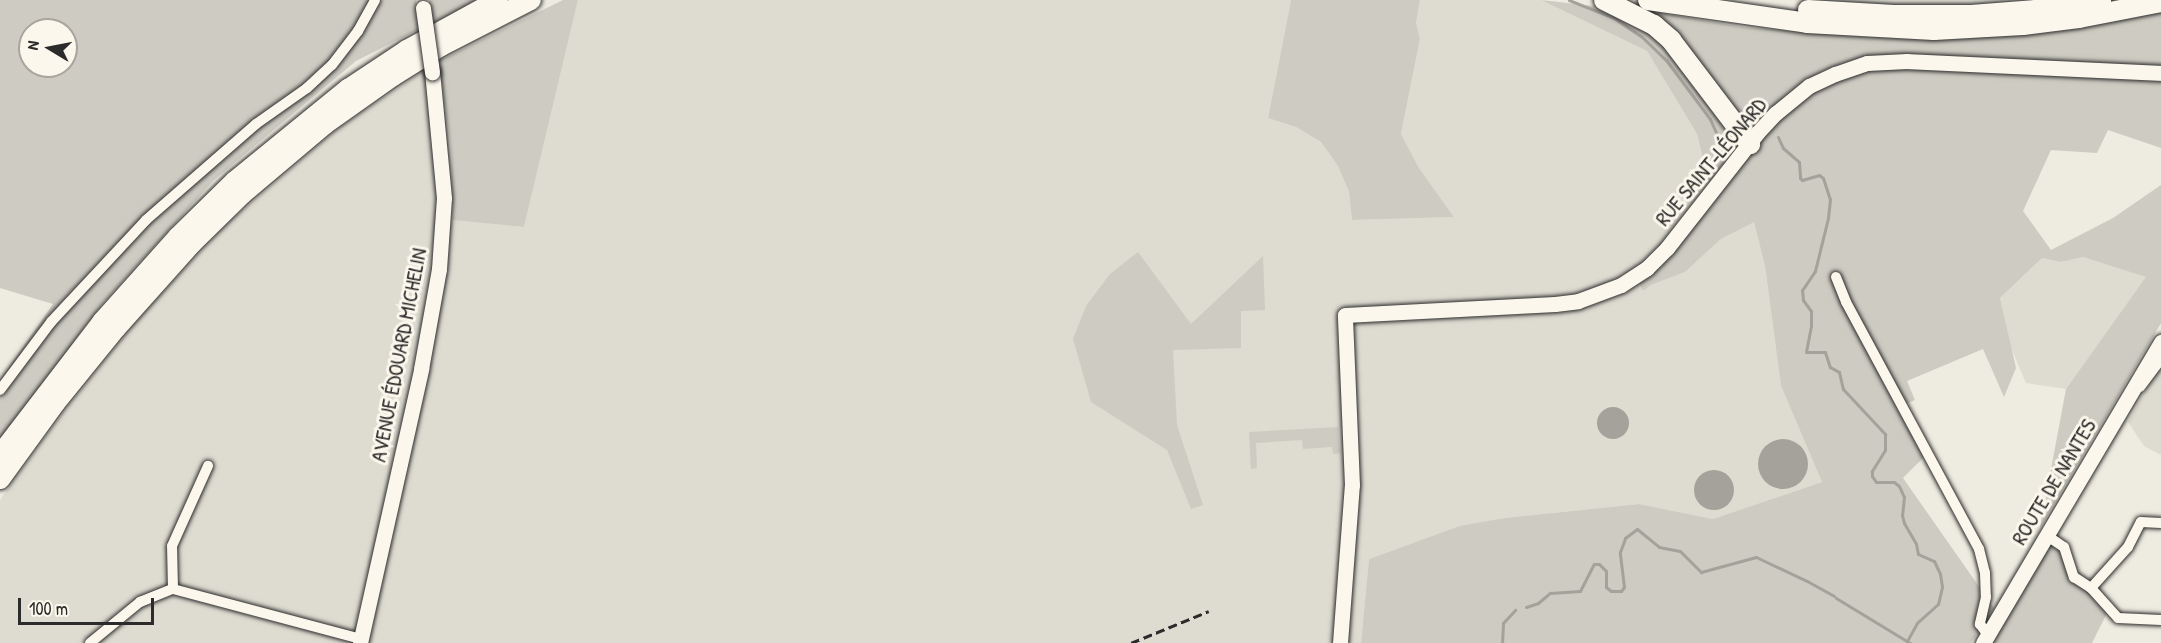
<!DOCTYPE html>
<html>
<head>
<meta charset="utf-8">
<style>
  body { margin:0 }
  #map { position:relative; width:2161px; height:643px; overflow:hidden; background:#eeebe0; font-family:"Patrick Hand",sans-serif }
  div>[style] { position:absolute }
  .built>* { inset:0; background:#dedbd1 }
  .green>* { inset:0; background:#cecbc2 }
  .water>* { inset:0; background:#a4a29a }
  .round { border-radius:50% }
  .stream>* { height:3px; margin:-1.5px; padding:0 1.5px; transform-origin:1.5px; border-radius:1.5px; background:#a4a29a }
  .roads { filter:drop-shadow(0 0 2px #2b2b2b) drop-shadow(0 0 2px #2b2b2b) }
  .street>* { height:10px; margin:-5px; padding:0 5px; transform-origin:5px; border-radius:5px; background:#fbf7ec }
  .secondary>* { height:15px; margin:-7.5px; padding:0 7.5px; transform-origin:7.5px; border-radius:7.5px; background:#fbf7ec }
  .highway>* { height:20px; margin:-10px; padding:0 10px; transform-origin:10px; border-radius:10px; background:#fbf7ec }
  .rail>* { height:3px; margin-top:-1.5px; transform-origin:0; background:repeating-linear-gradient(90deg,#2b2b2b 0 9px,transparent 0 13.5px) }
  .bridges { filter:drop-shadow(0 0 2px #2b2b2b) drop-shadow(0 0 2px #2b2b2b) }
  .secondary-bridge>* { height:15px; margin:-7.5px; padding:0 7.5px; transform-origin:7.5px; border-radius:7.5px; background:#fbf7ec }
  span { translate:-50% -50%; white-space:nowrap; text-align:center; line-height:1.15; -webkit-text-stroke:6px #fbf7ec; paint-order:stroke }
  .street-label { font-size:21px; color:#2b2b2b }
  .north { position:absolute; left:18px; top:18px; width:60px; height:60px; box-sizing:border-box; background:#fbf7ec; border:2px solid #a8a59f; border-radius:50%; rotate:280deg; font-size:16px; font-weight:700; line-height:24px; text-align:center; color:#2b2b2b }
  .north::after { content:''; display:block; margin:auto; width:21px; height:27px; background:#2b2b2b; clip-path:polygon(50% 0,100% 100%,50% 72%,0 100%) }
  .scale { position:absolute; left:18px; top:598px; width:136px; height:27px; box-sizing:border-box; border:3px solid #2b2b2b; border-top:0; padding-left:8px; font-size:18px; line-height:21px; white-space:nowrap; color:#2b2b2b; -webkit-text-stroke:4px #fbf7ec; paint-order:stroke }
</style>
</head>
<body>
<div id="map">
  <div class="built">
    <i style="clip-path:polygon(578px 0,1291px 0,1268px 118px,1296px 127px,1321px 142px,1338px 166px,1349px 192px,1352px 220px,1454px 217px,1419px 168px,1401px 134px,1420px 39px,1416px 23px,1420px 0,1541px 0,1647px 51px,1697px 134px,1714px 203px,1660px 267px,1639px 283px,1643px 291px,1651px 285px,1685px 272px,1721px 239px,1754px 221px,1765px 266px,1781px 386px,1822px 482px,1713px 519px,1639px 504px,1505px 518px,1416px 542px,1369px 559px,1361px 643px,0 643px,0 500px,63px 413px,142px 314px,228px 223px,339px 128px,439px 61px,451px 148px,453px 219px,524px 227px)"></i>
    <i style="clip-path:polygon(1792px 0,2032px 0,2015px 4px,1923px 8px)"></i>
    <i style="clip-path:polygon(2083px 257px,2147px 277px,2066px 389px,2026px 383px,2011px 348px,2000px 298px,2042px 258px,2061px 262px)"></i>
    <i style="clip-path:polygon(2161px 362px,2161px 455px,2144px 446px,2128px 422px)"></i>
  </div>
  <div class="green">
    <i style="clip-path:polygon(evenodd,0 0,416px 0,419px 29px,356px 61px,214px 180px,103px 303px,0 440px,0 380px,53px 304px,0 288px,0 0,30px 30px,66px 30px,66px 66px,30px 66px,30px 30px)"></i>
    <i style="clip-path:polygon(429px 0,478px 0,433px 23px)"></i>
    <i style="clip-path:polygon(563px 0,578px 0,524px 227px,453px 220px,451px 148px,439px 61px)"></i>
    <i style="clip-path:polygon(1291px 0,1420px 0,1416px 23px,1420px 39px,1401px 134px,1419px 168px,1454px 217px,1352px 220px,1349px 192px,1338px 166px,1321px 142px,1296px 127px,1268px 118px)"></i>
    <i style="clip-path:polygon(1541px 0,1665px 14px,1743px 27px,1869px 37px,1987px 36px,2161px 11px,2161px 148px,2108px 130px,2097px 153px,2051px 150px,2023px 211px,2051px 250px,2113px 218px,2161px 185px,2161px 323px,2040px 528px,2066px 389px,2146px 277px,2083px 257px,2061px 262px,2042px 258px,2000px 298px,2016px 368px,2004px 397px,1983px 349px,1907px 381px,1915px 400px,1897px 408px,1925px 456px,1903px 478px,1994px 608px,1971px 643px,1361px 643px,1369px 559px,1460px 526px,1505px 518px,1639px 504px,1713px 519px,1822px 482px,1781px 386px,1765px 266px,1754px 222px,1721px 239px,1685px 272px,1651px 285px,1643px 291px,1639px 283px,1660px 267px,1714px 203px,1697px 134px,1647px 51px)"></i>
    <i style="clip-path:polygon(1138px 252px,1191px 324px,1263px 256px,1265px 310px,1241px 311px,1241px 348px,1173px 350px,1177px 425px,1203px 505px,1191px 509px,1167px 450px,1091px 402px,1073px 339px,1086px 306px,1110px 274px)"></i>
    <i style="clip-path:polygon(1338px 427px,1340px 453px,1333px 454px,1332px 447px,1303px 449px,1302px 440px,1256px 443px,1257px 468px,1251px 469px,1249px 432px)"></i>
    <i style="clip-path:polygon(2052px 541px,2064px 547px,2074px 577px,2109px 609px,2092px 643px,1992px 643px)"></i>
  </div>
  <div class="water">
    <i class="round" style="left:1597px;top:407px;width:32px;height:32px"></i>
    <i class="round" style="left:1758px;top:439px;width:50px;height:50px"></i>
    <i class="round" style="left:1694px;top:470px;width:40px;height:40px"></i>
  </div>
  <div class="stream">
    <i style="left:1569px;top:0;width:48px;rotate:21.8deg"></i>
    <i style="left:1614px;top:18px;width:32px;rotate:34deg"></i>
    <i style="left:1641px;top:36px;width:35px;rotate:44deg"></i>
    <i style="left:1666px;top:60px;width:74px;rotate:53.3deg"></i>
    <i style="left:1710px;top:119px;width:20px;rotate:66deg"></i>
    <i style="left:1718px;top:137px;width:14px;rotate:39deg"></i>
    <i style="left:1778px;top:137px;width:12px;rotate:66deg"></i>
    <i style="left:1783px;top:148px;width:21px;rotate:41deg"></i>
    <i style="left:1799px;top:162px;width:16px;rotate:86deg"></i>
    <i style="left:1800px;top:178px;width:3px;rotate:45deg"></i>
    <i style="left:1802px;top:180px;width:18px;rotate:-16deg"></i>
    <i style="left:1819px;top:175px;width:5px;rotate:37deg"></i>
    <i style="left:1823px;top:178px;width:22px;rotate:72deg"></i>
    <i style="left:1830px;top:199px;width:19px;rotate:96deg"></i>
    <i style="left:1828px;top:218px;width:55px;rotate:103.8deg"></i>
    <i style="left:1815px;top:271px;width:23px;rotate:124deg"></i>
    <i style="left:1802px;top:290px;width:10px;rotate:84deg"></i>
    <i style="left:1803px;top:300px;width:14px;rotate:54deg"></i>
    <i style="left:1811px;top:311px;width:15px;rotate:90deg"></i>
    <i style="left:1811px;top:326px;width:26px;rotate:101deg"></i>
    <i style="left:1806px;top:352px;width:19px"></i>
    <i style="left:1825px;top:352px;width:16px;rotate:72deg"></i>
    <i style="left:1830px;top:367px;width:10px;rotate:29deg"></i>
    <i style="left:1839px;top:372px;width:17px;rotate:77deg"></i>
    <i style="left:1843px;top:389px;width:62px;rotate:47deg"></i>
    <i style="left:1885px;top:434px;width:16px;rotate:90deg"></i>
    <i style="left:1885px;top:450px;width:25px;rotate:122deg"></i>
    <i style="left:1872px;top:471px;width:5px;rotate:90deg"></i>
    <i style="left:1872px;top:476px;width:7px;rotate:56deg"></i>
    <i style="left:1876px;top:482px;width:18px"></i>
    <i style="left:1894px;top:482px;width:6px;rotate:39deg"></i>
    <i style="left:1899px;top:486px;width:12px;rotate:66deg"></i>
    <i style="left:1904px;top:497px;width:18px;rotate:96deg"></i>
    <i style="left:1902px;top:515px;width:8px;rotate:76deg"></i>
    <i style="left:1904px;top:523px;width:24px;rotate:60deg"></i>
    <i style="left:1916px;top:544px;width:10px;rotate:79deg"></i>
    <i style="left:1918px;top:554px;width:17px;rotate:24deg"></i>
    <i style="left:1934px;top:561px;width:14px;rotate:65deg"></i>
    <i style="left:1940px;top:574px;width:13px;rotate:81deg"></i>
    <i style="left:1942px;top:587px;width:17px;rotate:103deg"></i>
    <i style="left:1938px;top:604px;width:28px;rotate:138deg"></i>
    <i style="left:1917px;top:623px;width:21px;rotate:119deg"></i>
    <i style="left:1836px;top:598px;width:87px;rotate:31.3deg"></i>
    <i style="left:1526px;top:607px;width:13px;rotate:-18deg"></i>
    <i style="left:1538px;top:603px;width:16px;rotate:-40deg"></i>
    <i style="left:1550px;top:593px;width:30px;rotate:-4deg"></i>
    <i style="left:1580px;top:591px;width:30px;rotate:-63deg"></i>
    <i style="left:1594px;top:564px;width:5px"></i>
    <i style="left:1599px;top:564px;width:10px;rotate:45deg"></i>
    <i style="left:1606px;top:571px;width:16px;rotate:90deg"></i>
    <i style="left:1606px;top:587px;width:6px;rotate:39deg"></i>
    <i style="left:1611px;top:591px;width:10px"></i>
    <i style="left:1621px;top:591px;width:5px;rotate:-53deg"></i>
    <i style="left:1624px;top:587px;width:35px;rotate:-97deg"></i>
    <i style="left:1620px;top:552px;width:15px;rotate:-70deg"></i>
    <i style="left:1625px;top:538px;width:15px;rotate:-37deg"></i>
    <i style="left:1637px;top:529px;width:28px;rotate:39deg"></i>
    <i style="left:1659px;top:547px;width:21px;rotate:11deg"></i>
    <i style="left:1680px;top:551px;width:30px;rotate:45deg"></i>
    <i style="left:1701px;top:572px;width:57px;rotate:-15.3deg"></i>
    <i style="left:1756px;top:557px;width:56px;rotate:25.2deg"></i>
    <i style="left:1807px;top:581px;width:31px;rotate:29deg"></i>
    <i style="left:1502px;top:643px;width:20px;rotate:-87deg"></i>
    <i style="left:1503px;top:623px;width:18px;rotate:-47deg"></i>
  </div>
  <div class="roads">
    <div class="street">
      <i style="left:1836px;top:277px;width:27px;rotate:68deg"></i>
      <i style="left:1846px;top:302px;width:281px;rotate:61.7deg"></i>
      <i style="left:1979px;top:549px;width:25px;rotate:76deg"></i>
      <i style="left:1985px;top:573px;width:24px;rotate:88deg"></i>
      <i style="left:1986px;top:597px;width:28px;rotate:103deg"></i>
      <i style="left:1980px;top:624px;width:14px;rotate:54deg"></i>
      <i style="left:2140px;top:387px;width:35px;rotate:-53deg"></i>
      <i style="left:0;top:390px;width:85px;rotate:-53.1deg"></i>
      <i style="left:51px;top:322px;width:139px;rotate:-47deg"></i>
      <i style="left:146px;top:220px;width:146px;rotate:-41.1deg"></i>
      <i style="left:256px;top:124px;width:62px;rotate:-35.2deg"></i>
      <i style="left:307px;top:88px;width:34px;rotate:-43deg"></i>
      <i style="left:332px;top:65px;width:43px;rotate:-52.6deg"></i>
      <i style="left:358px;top:31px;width:35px;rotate:-61deg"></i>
      <i style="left:2046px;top:535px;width:22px;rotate:34deg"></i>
      <i style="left:2064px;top:547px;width:32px;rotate:72deg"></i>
      <i style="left:2074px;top:577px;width:20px;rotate:33deg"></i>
      <i style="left:2091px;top:588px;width:40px;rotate:48deg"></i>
      <i style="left:2118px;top:618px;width:43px;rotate:2.7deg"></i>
      <i style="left:2091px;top:588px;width:55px;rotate:-47.9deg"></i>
      <i style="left:2128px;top:547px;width:28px;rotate:-63deg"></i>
      <i style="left:2141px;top:522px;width:20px;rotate:3deg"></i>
      <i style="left:173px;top:589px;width:43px;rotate:-91.3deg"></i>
      <i style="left:172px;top:546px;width:88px;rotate:-65.8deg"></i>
      <i style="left:90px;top:643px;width:65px;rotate:-39.4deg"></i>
      <i style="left:140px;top:602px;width:35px;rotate:-22deg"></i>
      <i style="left:173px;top:589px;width:195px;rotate:14.9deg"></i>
    </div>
    <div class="secondary">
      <i style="left:360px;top:643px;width:281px;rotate:-77.4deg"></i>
      <i style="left:421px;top:369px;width:102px;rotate:-79.8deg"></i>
      <i style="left:439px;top:269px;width:71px;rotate:-86deg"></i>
      <i style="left:444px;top:198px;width:127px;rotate:-95.4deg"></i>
      <i style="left:1340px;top:643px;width:158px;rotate:-85.7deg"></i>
      <i style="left:1352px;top:485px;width:170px;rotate:-92.4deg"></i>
      <i style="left:1345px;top:315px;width:210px;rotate:-3deg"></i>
      <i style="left:1555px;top:304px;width:23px;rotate:-7deg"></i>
      <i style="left:1578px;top:301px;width:46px;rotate:-20.4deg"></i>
      <i style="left:1621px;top:285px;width:31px;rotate:-33deg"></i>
      <i style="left:1647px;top:268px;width:28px;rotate:-45deg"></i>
      <i style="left:1667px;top:248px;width:147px;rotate:-51.9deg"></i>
      <i style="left:1758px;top:132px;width:26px;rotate:-47deg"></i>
      <i style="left:1776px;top:113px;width:43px;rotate:-39.3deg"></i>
      <i style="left:1809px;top:86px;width:29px;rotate:-25deg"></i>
      <i style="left:1835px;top:74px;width:34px;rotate:-19deg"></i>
      <i style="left:1867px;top:63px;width:40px;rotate:-2.9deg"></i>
      <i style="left:1907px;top:61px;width:254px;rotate:2.7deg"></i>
      <i style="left:1983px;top:643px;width:350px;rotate:-59.4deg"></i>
    </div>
    <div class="highway">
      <i style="left:1604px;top:0;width:56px;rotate:26.6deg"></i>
      <i style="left:1654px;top:25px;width:23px;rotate:41deg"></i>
      <i style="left:1671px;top:40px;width:131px;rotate:52.8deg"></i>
      <i style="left:1648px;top:0;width:161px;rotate:8.2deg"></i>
      <i style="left:1807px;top:23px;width:127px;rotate:3.2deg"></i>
      <i style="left:1934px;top:30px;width:89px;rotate:-3.2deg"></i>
      <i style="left:2023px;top:25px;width:56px;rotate:-7.1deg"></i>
      <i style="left:2079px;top:18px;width:84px;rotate:-11deg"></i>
      <i style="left:1808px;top:10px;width:86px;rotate:3.3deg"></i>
      <i style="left:1894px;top:15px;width:77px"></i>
      <i style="left:1971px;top:15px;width:65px;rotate:-4.4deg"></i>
      <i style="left:2036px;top:10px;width:66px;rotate:-8.7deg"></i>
      <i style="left:0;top:455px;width:168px;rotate:-52.5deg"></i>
      <i style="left:102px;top:322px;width:114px;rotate:-48.2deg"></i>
      <i style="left:178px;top:237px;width:80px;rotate:-44.5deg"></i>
      <i style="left:235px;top:181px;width:146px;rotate:-39.2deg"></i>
      <i style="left:348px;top:89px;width:71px;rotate:-33.5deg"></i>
      <i style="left:407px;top:50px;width:104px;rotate:-28.8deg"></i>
      <i style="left:0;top:479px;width:95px;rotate:-54deg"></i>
      <i style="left:56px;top:402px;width:95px;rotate:-51deg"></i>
      <i style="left:116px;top:328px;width:114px;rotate:-48.2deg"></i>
      <i style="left:192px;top:243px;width:70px;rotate:-44.4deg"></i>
      <i style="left:242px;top:194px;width:109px;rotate:-40.1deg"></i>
      <i style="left:325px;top:124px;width:83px;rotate:-35.2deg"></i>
      <i style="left:393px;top:76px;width:57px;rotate:-32deg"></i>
      <i style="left:441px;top:46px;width:101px;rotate:-27.1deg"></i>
    </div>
  </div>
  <div class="rail">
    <i style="left:1131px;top:643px;width:84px;rotate:-22.3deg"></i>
  </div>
  <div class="bridges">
    <div class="secondary-bridge">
      <i style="left:423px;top:8px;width:65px;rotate:82deg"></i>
    </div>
  </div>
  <div class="street-label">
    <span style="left:1711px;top:162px;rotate:-50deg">RUE SAINT-LÉONARD</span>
    <span style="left:399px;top:355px;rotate:-79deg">AVENUE ÉDOUARD MICHELIN</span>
    <span style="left:2054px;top:482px;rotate:-59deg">ROUTE DE NANTES</span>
  </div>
  <div class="north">N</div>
  <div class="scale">100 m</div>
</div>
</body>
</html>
